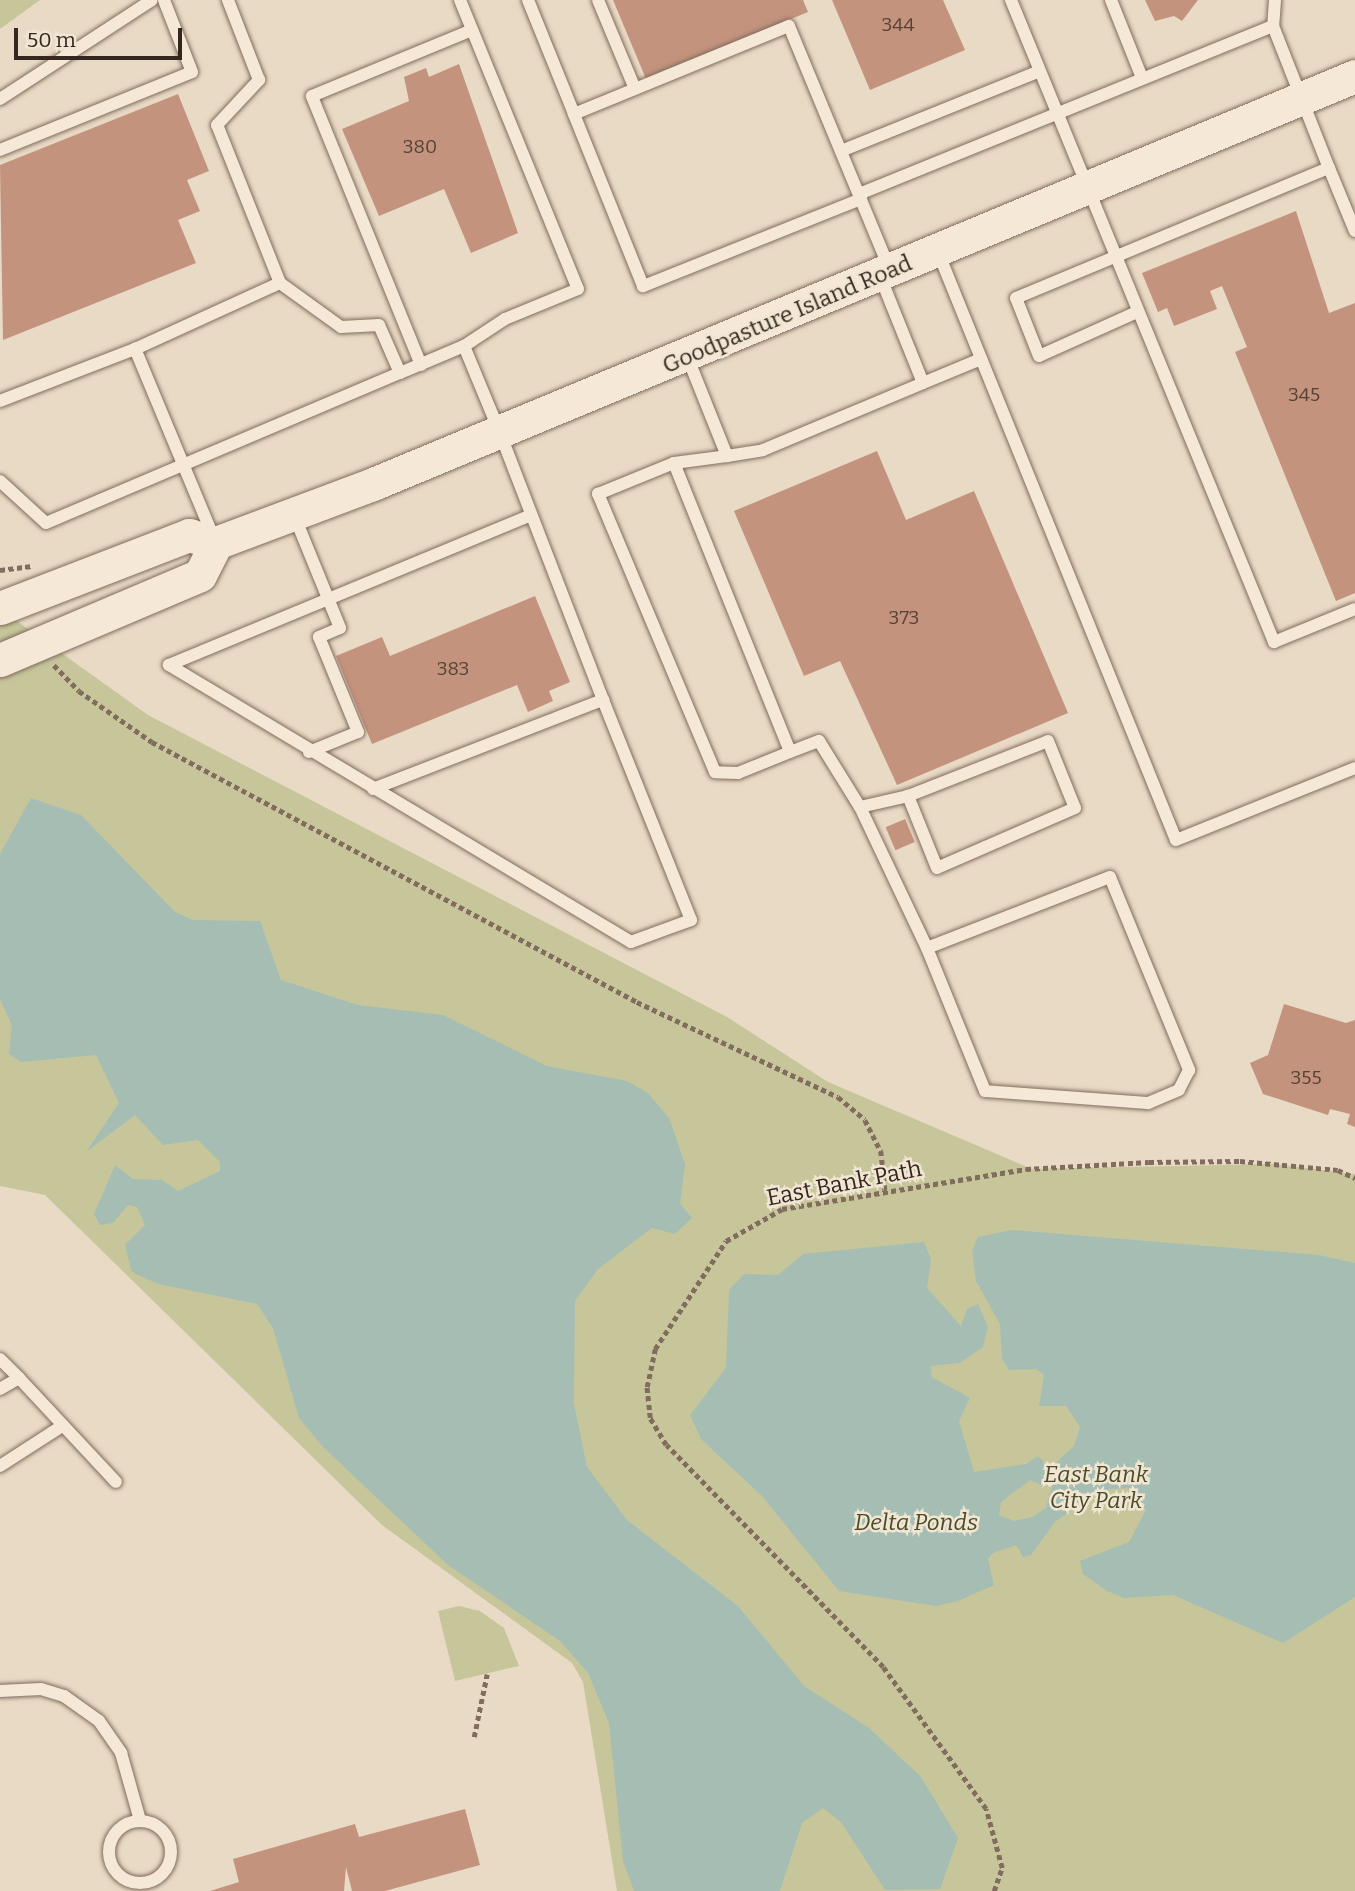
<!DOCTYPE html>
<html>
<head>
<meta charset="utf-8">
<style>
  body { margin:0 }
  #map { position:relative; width:1355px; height:1891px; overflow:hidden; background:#e9dac5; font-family:Bitter,serif }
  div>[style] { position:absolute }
  .green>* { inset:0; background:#c6c69a }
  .water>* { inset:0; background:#a6bdb3 }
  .building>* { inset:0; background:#c3937e; transform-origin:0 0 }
  .path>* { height:4.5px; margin-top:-2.25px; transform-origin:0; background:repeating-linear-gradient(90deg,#826c5d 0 5px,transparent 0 8.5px) }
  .roads { filter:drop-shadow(0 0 2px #826c5d) drop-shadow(0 0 2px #826c5d) }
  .lane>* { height:12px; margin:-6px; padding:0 6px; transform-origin:6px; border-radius:6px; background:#f5e8d7 }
  .lane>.ring { margin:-6px; padding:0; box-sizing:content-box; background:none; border:12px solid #f5e8d7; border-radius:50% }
  .secondary>* { height:33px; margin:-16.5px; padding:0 16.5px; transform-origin:16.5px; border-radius:16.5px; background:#f5e8d7 }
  span { translate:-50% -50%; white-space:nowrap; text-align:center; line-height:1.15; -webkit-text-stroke:5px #f1e5d3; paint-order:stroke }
  .number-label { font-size:19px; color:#584237 }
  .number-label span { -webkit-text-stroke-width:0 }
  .street-label { font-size:23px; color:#34271f }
  .park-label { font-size:23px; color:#494e28; font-style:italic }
  .scale { position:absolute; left:14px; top:28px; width:168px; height:32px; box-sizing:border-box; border:4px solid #34271f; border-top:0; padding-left:9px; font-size:21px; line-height:24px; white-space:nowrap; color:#34271f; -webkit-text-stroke:5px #f1e5d3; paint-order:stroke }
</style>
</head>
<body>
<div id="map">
  <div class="green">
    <i style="clip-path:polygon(0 0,40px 0,0 29px)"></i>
    <i style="clip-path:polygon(0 609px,148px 715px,727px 1017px,828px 1082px,1032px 1169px,1274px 1164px,1355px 1174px,1355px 1891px,617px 1891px,583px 1682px,572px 1663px,382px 1525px,45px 1195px,0 1186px)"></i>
    <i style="clip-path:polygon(459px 1606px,480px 1611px,504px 1628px,519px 1666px,455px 1681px,438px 1611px)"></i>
  </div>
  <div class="water">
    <i style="clip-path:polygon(31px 798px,81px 815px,175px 912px,193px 920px,260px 921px,281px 980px,358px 1005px,443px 1015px,547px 1066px,627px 1081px,648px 1093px,669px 1118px,685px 1164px,680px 1203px,692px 1218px,675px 1234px,652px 1228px,598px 1269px,575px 1301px,574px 1404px,587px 1467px,627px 1520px,738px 1606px,804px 1686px,869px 1728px,921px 1777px,958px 1838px,940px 1889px,885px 1890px,841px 1822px,823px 1808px,802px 1823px,780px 1891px,634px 1891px,623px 1861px,609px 1723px,588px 1673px,560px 1641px,448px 1565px,323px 1447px,299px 1418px,273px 1328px,257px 1304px,158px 1284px,132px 1272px,125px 1245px,145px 1225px,137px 1207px,128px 1205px,113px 1223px,100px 1225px,94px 1214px,115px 1165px,133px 1179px,162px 1180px,178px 1191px,220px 1171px,220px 1162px,198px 1140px,163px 1145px,135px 1115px,86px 1152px,119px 1103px,96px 1055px,21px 1062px,9px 1054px,12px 1025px,0 999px,0 854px)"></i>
    <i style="clip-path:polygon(1012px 1230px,1319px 1255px,1355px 1263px,1355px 1597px,1283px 1643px,1173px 1595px,1124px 1598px,1107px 1591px,1083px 1574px,1080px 1561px,1129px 1542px,1146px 1510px,1131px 1488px,1100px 1490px,1055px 1522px,1031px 1555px,1023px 1557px,1016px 1545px,993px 1553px,988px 1559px,994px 1585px,958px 1601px,936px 1606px,839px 1591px,762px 1496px,701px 1439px,690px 1415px,726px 1368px,729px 1290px,744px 1274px,778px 1275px,803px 1254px,924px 1242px,931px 1259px,927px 1288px,961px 1326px,967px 1309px,978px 1304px,988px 1327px,983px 1347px,960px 1363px,931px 1366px,932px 1377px,970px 1398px,959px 1421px,974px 1472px,1026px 1464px,1038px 1456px,1043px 1461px,1048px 1480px,1043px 1486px,1030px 1480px,1001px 1502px,999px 1515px,1014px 1521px,1032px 1517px,1046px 1508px,1059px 1460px,1074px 1446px,1080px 1427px,1066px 1406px,1039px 1406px,1044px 1375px,1036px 1369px,1009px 1370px,1002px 1359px,1000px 1324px,976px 1281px,972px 1250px,978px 1237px)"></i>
  </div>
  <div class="building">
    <i style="clip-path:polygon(613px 0,803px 0,808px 12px,646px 79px)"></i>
    <i style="clip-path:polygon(832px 0,943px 0,965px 50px,870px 90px)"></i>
    <i style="clip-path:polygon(1145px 0,1198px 0,1182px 21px,1174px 16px,1155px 21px)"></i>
    <i style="clip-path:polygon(459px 64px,518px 233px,471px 253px,444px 189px,379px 216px,342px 129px,409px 101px,404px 77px,426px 68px,429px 77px)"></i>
    <i style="clip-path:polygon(178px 94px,209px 171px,187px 180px,200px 211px,178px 220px,196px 263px,3px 340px,0 165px)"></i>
    <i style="clip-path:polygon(1296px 211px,1329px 313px,1355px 303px,1355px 593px,1336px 601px,1235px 352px,1247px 347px,1222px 286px,1210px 291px,1217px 309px,1174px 326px,1167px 308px,1158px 312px,1142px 273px)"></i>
    <i style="clip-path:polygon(877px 451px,906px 520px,974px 491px,1068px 713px,897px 785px,840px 661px,804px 676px,734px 511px)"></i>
    <i style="clip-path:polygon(535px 596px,570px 682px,549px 691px,553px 701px,528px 712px,517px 685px,372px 744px,336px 656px,382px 637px,390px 656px)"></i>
    <i style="left:905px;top:819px;width:25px;height:21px;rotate:67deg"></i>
    <i style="clip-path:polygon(1284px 1004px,1346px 1023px,1355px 1020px,1355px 1127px,1347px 1124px,1350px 1114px,1330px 1109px,1328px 1115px,1263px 1094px,1250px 1063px,1268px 1055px)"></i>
    <i style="clip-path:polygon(465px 1809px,480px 1865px,385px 1891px,352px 1891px,346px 1867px,344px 1891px,210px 1891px,239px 1882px,233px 1859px,355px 1824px,359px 1837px)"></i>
  </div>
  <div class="path">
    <i style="left:0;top:570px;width:32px;rotate:-7deg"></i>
    <i style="left:54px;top:665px;width:36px;rotate:46deg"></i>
    <i style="left:79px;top:691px;width:89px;rotate:34.9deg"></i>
    <i style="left:152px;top:742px;width:550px;rotate:28.19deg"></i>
    <i style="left:637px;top:1002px;width:222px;rotate:25.3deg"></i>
    <i style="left:838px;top:1097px;width:35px;rotate:40deg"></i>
    <i style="left:865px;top:1120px;width:35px;rotate:63deg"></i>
    <i style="left:881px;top:1151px;width:39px;rotate:84deg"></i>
    <i style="left:474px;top:1737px;width:64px;rotate:-78.3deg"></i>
    <i style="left:994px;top:1891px;width:24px;rotate:-71deg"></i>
    <i style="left:1002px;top:1868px;width:61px;rotate:-105.2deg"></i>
    <i style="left:986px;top:1809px;width:175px;rotate:-126deg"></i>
    <i style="left:883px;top:1667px;width:310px;rotate:-134.3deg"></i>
    <i style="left:666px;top:1445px;width:31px;rotate:-121deg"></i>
    <i style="left:650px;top:1418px;width:31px;rotate:-96deg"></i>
    <i style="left:647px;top:1387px;width:39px;rotate:-78deg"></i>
    <i style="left:655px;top:1349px;width:129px;rotate:-56.7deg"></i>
    <i style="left:726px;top:1241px;width:64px;rotate:-29.7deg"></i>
    <i style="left:782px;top:1209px;width:247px;rotate:-9.3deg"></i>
    <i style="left:1026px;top:1169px;width:123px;rotate:-3.3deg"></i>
    <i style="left:1149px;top:1162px;width:91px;rotate:-0.6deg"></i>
    <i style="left:1240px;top:1161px;width:98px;rotate:5.2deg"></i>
    <i style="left:1338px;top:1170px;width:19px;rotate:25deg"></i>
  </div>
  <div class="roads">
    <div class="lane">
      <i style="left:460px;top:0;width:312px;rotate:67.8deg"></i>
      <i style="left:578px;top:289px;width:79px;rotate:157.7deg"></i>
      <i style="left:505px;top:319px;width:49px;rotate:146.6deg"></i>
      <i style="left:528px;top:0;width:123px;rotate:68deg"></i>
      <i style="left:598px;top:0;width:96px;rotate:67.4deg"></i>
      <i style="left:1011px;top:0;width:694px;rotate:67.72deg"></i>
      <i style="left:1274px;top:642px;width:87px;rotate:-22.2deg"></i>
      <i style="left:1111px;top:0;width:84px;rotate:68.3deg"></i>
      <i style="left:1275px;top:0;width:26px;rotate:94deg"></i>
      <i style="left:1273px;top:26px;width:153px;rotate:68.5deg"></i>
      <i style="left:0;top:99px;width:181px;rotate:-33.1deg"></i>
      <i style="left:0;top:150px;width:207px;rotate:-22.1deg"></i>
      <i style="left:192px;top:72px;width:77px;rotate:-111.3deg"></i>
      <i style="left:841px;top:151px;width:214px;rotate:-21.9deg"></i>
      <i style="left:859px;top:194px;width:447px;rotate:-22.1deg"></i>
      <i style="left:861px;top:199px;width:235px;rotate:158.2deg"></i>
      <i style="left:643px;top:286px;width:185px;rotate:-111.9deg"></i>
      <i style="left:574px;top:114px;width:232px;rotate:-22.3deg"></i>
      <i style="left:789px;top:26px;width:261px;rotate:67.5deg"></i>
      <i style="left:938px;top:252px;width:634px;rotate:67.96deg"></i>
      <i style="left:1176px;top:840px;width:193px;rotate:-21.9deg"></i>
      <i style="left:1137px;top:312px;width:107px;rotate:155.8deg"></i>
      <i style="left:1039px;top:356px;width:62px;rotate:-111.6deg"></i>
      <i style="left:1016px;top:298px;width:339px;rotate:-22.6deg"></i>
      <i style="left:1329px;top:168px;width:68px;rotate:67.6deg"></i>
      <i style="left:687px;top:356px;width:108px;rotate:68.2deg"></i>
      <i style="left:727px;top:456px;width:36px;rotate:-9deg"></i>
      <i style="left:763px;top:450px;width:173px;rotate:-22.7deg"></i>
      <i style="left:923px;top:383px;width:115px;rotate:-111.9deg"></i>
      <i style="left:421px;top:365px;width:290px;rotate:-112.1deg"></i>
      <i style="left:312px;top:96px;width:173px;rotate:-22.4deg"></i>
      <i style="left:400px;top:373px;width:69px;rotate:-22.9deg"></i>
      <i style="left:464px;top:346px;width:94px;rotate:67.5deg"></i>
      <i style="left:500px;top:433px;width:286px;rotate:68.9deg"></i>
      <i style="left:603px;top:700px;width:237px;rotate:68.2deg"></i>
      <i style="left:691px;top:920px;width:64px;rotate:159.9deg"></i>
      <i style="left:631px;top:942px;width:539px;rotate:-149.05deg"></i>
      <i style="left:169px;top:665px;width:392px;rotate:-22.5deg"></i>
      <i style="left:923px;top:383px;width:63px;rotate:-22.5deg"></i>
      <i style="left:0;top:401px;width:145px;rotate:-21.1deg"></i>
      <i style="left:674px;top:463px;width:311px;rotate:68.1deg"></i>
      <i style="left:790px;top:752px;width:56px;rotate:158deg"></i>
      <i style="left:738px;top:773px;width:23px;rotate:-178deg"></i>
      <i style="left:715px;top:772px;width:302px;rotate:-112.8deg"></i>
      <i style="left:598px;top:494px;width:82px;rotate:-22.2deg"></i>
      <i style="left:674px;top:463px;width:53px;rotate:-7.5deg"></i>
      <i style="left:0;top:481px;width:62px;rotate:42.4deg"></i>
      <i style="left:46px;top:523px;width:384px;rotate:-23deg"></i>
      <i style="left:400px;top:373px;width:52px;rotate:-113.6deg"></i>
      <i style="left:379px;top:325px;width:38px;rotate:177deg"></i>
      <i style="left:341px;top:327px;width:75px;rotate:-144.2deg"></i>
      <i style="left:294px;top:515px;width:122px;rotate:67.8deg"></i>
      <i style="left:340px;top:628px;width:23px;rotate:157deg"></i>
      <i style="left:319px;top:637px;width:103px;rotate:67.7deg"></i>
      <i style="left:358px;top:732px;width:53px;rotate:157.8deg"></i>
      <i style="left:213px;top:536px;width:203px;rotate:-112.6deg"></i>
      <i style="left:135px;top:349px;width:159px;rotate:-24.5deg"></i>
      <i style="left:280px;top:283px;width:170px;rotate:-111.7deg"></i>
      <i style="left:217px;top:125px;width:62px;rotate:-47deg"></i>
      <i style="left:259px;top:80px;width:86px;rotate:-111.2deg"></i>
      <i style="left:790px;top:752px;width:31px;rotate:-21deg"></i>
      <i style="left:819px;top:741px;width:78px;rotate:58.2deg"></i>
      <i style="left:860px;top:807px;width:156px;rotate:64.6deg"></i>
      <i style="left:927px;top:948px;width:196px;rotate:-21.2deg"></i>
      <i style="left:1110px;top:877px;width:209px;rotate:67.7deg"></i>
      <i style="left:1189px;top:1070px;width:22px;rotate:117deg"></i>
      <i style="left:1179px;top:1090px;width:34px;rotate:157deg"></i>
      <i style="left:1148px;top:1103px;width:163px;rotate:-175.8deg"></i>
      <i style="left:985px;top:1091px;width:154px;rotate:-112.1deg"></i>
      <i style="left:373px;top:789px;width:247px;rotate:-21.2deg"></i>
      <i style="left:860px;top:807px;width:49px;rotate:-12.9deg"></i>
      <i style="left:908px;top:796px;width:150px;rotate:-21.4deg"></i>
      <i style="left:1048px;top:741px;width:72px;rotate:68.1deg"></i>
      <i style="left:1075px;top:808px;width:150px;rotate:156.5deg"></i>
      <i style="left:937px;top:868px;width:78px;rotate:-111.9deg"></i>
      <i style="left:0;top:1359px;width:27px;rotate:45deg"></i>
      <i style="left:19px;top:1378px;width:22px;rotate:150deg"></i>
      <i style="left:19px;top:1378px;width:142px;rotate:47deg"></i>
      <i style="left:0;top:1466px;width:74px;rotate:-32.8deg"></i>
      <i style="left:0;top:1691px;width:41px;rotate:-2.8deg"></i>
      <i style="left:41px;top:1689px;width:24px;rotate:17deg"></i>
      <i style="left:64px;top:1696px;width:43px;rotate:35.5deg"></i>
      <i style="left:99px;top:1721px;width:39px;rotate:55deg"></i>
      <i style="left:121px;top:1753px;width:70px;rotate:74.2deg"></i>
      <i class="ring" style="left:109px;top:1821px;width:50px;height:50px"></i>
    </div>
    <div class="secondary">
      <i style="left:0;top:608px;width:203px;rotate:-21.1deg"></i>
      <i style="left:189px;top:535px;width:28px;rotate:17deg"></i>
      <i style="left:216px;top:543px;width:168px;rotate:-20.6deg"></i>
      <i style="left:373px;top:484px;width:1063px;rotate:-22.56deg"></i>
      <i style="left:0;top:660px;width:217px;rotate:-23deg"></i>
      <i style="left:200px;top:575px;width:36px;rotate:-63deg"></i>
    </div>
  </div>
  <div class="number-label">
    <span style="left:898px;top:25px">344</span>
    <span style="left:420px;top:147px">380</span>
    <span style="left:1304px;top:395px">345</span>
    <span style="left:904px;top:618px">373</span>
    <span style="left:453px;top:669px">383</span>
    <span style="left:1306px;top:1078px">355</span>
  </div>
  <div class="street-label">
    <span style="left:787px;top:314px;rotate:-23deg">Goodpasture Island Road</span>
    <span style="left:844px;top:1183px;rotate:-11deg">East Bank Path</span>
  </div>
  <div class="park-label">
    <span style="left:1096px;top:1487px">East Bank<br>City Park</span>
    <span style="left:916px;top:1522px">Delta Ponds</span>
  </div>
  <div class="scale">50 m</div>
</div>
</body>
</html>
